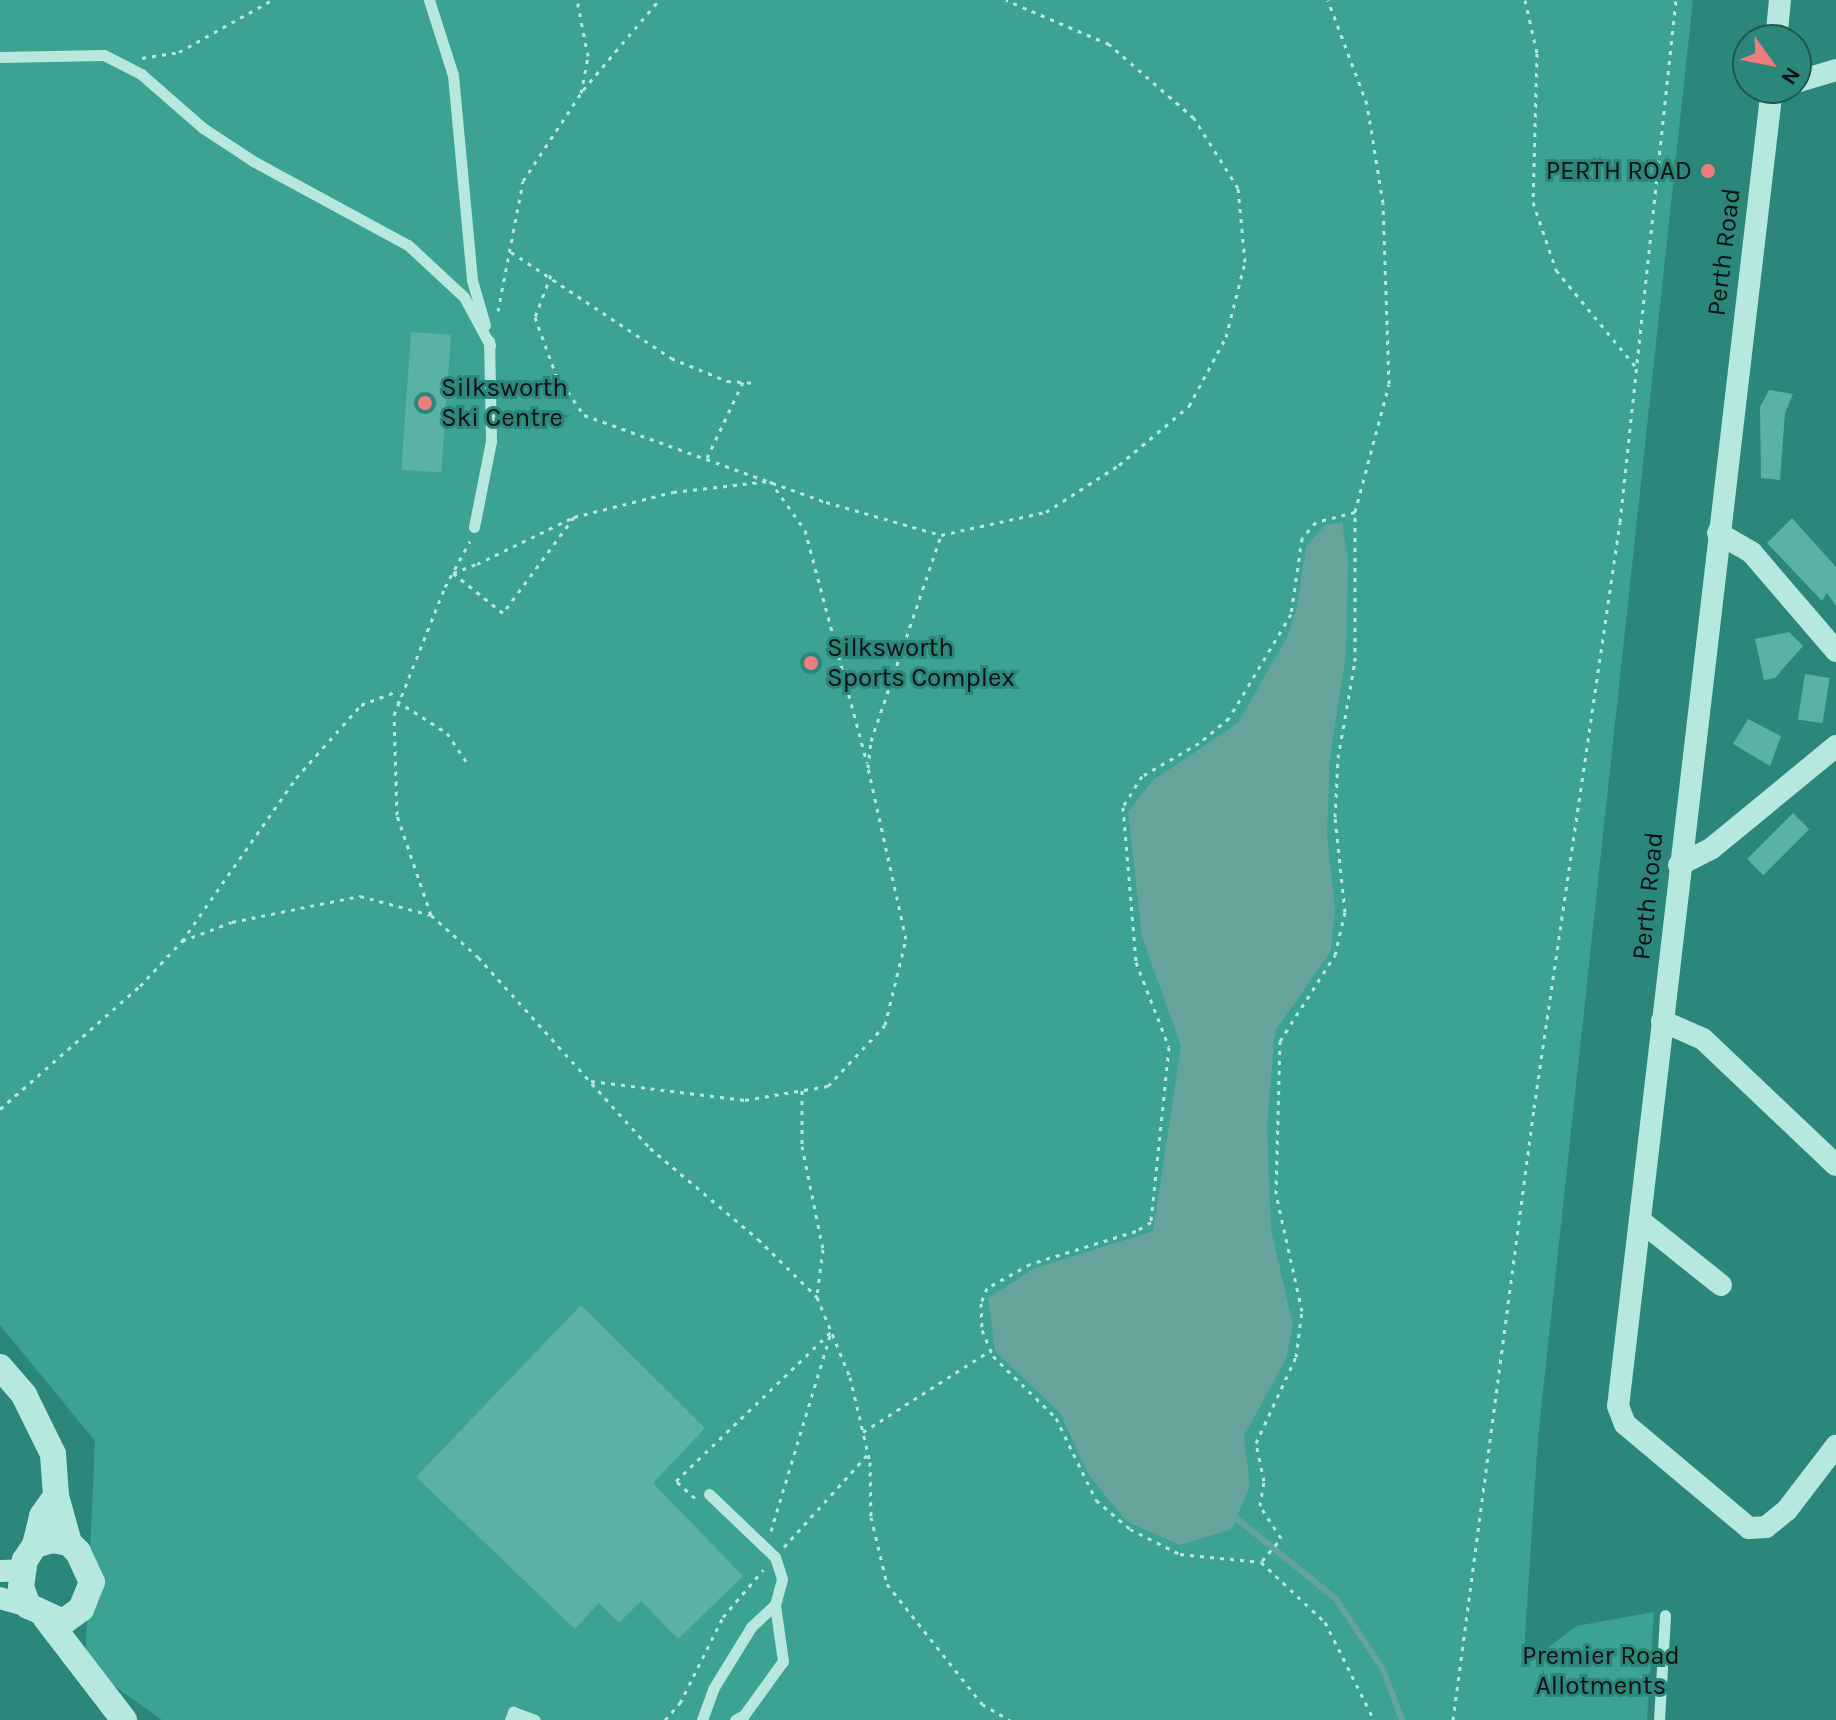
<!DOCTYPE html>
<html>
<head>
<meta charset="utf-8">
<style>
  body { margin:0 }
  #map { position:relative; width:1836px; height:1720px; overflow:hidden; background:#2a8779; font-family:Karla,sans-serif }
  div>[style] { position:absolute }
  .green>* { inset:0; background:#3ca291 }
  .water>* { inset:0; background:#66a39a }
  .stream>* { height:6px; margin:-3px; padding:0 3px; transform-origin:3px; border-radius:3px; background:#66a39a }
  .building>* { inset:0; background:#5ab2a3; transform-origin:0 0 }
  .path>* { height:3px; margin-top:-1.5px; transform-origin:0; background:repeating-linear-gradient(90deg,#b6e8e0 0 4px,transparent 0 10px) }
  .service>* { height:11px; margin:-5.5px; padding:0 5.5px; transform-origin:5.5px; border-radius:5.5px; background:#b6e8e0 }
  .minor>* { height:22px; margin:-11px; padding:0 11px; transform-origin:11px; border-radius:11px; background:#b6e8e0 }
  .tertiary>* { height:26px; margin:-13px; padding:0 13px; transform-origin:13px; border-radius:13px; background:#b6e8e0 }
  .dots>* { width:22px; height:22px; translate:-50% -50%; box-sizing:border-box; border:4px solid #2a8779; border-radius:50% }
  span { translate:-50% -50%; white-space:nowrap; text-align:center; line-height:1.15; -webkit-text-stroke:6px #2a8779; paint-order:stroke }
  .poi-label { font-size:26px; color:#111 }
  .right { translate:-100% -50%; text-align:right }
  .left { translate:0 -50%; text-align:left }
  .street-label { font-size:26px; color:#111 }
  .park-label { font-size:26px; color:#111 }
  .north { position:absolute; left:1732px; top:24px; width:80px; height:80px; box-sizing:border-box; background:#2a8779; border:2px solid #20584f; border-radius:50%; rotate:123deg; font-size:22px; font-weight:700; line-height:32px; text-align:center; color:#111 }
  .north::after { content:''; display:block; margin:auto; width:28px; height:36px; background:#ee7e7e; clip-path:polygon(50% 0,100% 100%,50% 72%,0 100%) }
</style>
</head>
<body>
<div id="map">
  <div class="green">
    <i style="clip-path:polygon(0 0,1693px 0,1538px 1438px,1523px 1667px,1576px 1626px,1654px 1612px,1647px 1720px,162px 1720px,85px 1665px,95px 1441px,0 1325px)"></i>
  </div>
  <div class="water">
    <i style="clip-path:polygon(1342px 522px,1348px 559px,1346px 654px,1330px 758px,1327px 833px,1335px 909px,1331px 951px,1275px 1031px,1267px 1125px,1271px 1229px,1293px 1325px,1286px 1359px,1244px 1436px,1250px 1485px,1232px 1529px,1180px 1545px,1126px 1521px,1088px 1474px,1060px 1413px,995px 1351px,988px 1298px,1033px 1269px,1153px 1231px,1181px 1046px,1142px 937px,1128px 812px,1152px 781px,1238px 723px,1286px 639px,1297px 608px,1306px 546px,1325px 525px)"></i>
  </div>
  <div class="stream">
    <i style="left:1236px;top:1518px;width:129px;rotate:39deg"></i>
    <i style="left:1336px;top:1599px;width:84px;rotate:56.1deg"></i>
    <i style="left:1383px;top:1669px;width:54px;rotate:69.6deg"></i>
  </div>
  <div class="building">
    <i style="left:411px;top:332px;width:40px;height:138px;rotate:4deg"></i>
    <i style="clip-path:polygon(1769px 390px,1793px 394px,1785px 413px,1780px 480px,1761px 478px,1760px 407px)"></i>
    <i style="clip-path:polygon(1792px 518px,1836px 567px,1836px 606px,1827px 593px,1822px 601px,1767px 543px)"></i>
    <i style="clip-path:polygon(1789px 632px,1803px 646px,1775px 678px,1764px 680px,1755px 639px)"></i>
    <i style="left:1805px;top:674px;width:25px;height:46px;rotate:9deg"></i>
    <i style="clip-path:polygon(1748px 719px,1781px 736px,1770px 766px,1733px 744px)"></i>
    <i style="left:1793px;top:813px;width:23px;height:65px;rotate:45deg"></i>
    <i style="clip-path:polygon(581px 1305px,705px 1428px,653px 1483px,743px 1576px,678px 1639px,641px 1601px,619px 1623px,599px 1603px,575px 1629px,416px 1477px)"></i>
  </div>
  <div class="path">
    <i style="left:1525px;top:0;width:54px;rotate:77.2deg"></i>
    <i style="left:1537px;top:53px;width:149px;rotate:91.5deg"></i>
    <i style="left:1533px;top:202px;width:72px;rotate:71.3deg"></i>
    <i style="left:1556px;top:270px;width:124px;rotate:50.5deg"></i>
    <i style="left:142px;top:58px;width:37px;rotate:-9deg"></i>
    <i style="left:179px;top:52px;width:107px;rotate:-29.2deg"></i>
    <i style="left:583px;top:90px;width:118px;rotate:-49.8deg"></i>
    <i style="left:511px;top:252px;width:192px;rotate:33.5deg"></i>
    <i style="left:671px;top:358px;width:61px;rotate:22.3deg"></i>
    <i style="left:727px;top:381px;width:28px;rotate:4deg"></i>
    <i style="left:551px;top:275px;width:45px;rotate:110.9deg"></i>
    <i style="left:535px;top:317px;width:62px;rotate:70.1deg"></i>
    <i style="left:556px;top:375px;width:49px;rotate:55deg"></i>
    <i style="left:584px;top:415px;width:257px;rotate:19.8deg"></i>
    <i style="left:826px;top:502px;width:120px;rotate:16deg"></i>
    <i style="left:941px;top:535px;width:107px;rotate:-12.4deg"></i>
    <i style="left:1046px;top:512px;width:87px;rotate:-32.8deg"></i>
    <i style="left:1119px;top:465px;width:92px;rotate:-40.1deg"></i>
    <i style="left:1189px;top:406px;width:78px;rotate:-61.8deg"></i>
    <i style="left:1226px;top:337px;width:77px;rotate:-75.8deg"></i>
    <i style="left:1245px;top:262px;width:74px;rotate:-95.4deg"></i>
    <i style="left:1238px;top:188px;width:83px;rotate:-122.2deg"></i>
    <i style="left:1194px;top:118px;width:113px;rotate:-139deg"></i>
    <i style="left:1109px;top:44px;width:112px;rotate:-156.9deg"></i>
    <i style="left:498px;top:311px;width:132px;rotate:-79.1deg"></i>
    <i style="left:523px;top:181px;width:105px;rotate:-56.6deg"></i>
    <i style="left:581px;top:93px;width:38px;rotate:-79deg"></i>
    <i style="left:588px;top:56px;width:57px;rotate:-101.1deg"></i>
    <i style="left:707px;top:458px;width:84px;rotate:-64.7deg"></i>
    <i style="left:1355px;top:512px;width:40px;rotate:165.6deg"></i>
    <i style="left:1316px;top:522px;width:21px;rotate:131deg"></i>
    <i style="left:1302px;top:538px;width:77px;rotate:98.2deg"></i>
    <i style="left:1291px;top:614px;width:121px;rotate:120.8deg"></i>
    <i style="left:1229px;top:718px;width:39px;rotate:140deg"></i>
    <i style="left:1199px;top:743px;width:66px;rotate:149.9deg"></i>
    <i style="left:1142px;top:776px;width:36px;rotate:122deg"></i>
    <i style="left:1123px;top:807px;width:156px;rotate:85.2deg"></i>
    <i style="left:1136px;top:962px;width:91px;rotate:68.8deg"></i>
    <i style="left:1169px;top:1047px;width:176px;rotate:95.9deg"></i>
    <i style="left:1151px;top:1222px;width:17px;rotate:149deg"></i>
    <i style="left:1136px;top:1231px;width:111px;rotate:162.7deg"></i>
    <i style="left:1030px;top:1264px;width:49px;rotate:150.8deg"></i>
    <i style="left:987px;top:1288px;width:16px;rotate:112deg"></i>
    <i style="left:981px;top:1303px;width:27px;rotate:88deg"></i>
    <i style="left:982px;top:1330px;width:28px;rotate:67deg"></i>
    <i style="left:993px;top:1356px;width:88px;rotate:44.5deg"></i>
    <i style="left:1056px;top:1418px;width:91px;rotate:64deg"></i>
    <i style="left:1096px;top:1500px;width:45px;rotate:40.5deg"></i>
    <i style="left:1130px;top:1529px;width:56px;rotate:26.6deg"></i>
    <i style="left:1180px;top:1554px;width:81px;rotate:5.6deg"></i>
    <i style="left:1261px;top:1562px;width:88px;rotate:43.2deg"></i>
    <i style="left:1325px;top:1622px;width:110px;rotate:63.4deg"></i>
    <i style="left:574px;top:517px;width:102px;rotate:-14.2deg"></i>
    <i style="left:673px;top:492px;width:98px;rotate:-6.5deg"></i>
    <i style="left:770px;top:481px;width:60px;rotate:54.5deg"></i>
    <i style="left:805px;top:530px;width:241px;rotate:75.1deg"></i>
    <i style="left:574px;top:517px;width:119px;rotate:126.5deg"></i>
    <i style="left:503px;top:613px;width:64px;rotate:-141.3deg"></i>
    <i style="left:453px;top:573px;width:26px;rotate:-21deg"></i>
    <i style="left:477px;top:564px;width:108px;rotate:-25.9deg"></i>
    <i style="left:397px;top:701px;width:59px;rotate:32.6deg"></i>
    <i style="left:447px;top:733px;width:36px;rotate:56deg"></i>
    <i style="left:431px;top:915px;width:106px;rotate:-108.8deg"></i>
    <i style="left:397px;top:815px;width:100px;rotate:-91.7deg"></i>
    <i style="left:394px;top:715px;width:138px;rotate:-68.3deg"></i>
    <i style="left:445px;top:587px;width:52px;rotate:-61.5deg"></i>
    <i style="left:182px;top:941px;width:199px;rotate:-55deg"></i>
    <i style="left:296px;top:778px;width:98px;rotate:-48.3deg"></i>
    <i style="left:361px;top:705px;width:40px;rotate:-21deg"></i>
    <i style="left:591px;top:1081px;width:155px;rotate:7deg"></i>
    <i style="left:745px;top:1100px;width:84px;rotate:-9.6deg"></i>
    <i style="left:828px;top:1086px;width:83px;rotate:-46.9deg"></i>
    <i style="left:885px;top:1025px;width:89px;rotate:-76.3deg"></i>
    <i style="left:906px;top:939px;width:175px;rotate:-102.5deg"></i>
    <i style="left:868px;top:768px;width:27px;rotate:-84deg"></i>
    <i style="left:871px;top:741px;width:218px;rotate:-71.2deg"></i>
    <i style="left:802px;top:1090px;width:56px;rotate:90deg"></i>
    <i style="left:802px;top:1146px;width:105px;rotate:78.5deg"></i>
    <i style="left:823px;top:1249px;width:47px;rotate:97.3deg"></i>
    <i style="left:0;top:1109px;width:186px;rotate:-41.3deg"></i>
    <i style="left:140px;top:986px;width:62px;rotate:-47deg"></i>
    <i style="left:182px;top:941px;width:53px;rotate:-20.8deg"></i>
    <i style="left:232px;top:922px;width:131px;rotate:-11.5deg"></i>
    <i style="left:360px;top:896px;width:73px;rotate:15deg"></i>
    <i style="left:431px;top:915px;width:63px;rotate:41.8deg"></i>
    <i style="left:478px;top:957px;width:257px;rotate:48deg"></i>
    <i style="left:650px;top:1148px;width:141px;rotate:40.1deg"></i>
    <i style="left:758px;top:1239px;width:83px;rotate:44.5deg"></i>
    <i style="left:817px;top:1297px;width:87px;rotate:67.6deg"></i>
    <i style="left:850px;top:1377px;width:87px;rotate:76.8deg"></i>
    <i style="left:870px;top:1462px;width:55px;rotate:89deg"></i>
    <i style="left:871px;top:1517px;width:69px;rotate:76.6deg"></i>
    <i style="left:887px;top:1584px;width:153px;rotate:51.6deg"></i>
    <i style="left:982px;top:1704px;width:32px;rotate:30deg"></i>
    <i style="left:863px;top:1432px;width:152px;rotate:-32.6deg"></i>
    <i style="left:695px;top:1498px;width:25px;rotate:-138deg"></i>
    <i style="left:676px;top:1481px;width:215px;rotate:-43.9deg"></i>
    <i style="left:771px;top:1531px;width:205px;rotate:-73.2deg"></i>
    <i style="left:784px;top:1547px;width:124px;rotate:-47.9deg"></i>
    <i style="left:1262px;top:1561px;width:30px;rotate:-50deg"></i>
    <i style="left:1281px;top:1538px;width:38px;rotate:-123deg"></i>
    <i style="left:1260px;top:1506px;width:25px;rotate:-81deg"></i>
    <i style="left:1264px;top:1481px;width:39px;rotate:-102deg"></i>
    <i style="left:1256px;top:1443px;width:95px;rotate:-65.1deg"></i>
    <i style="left:1296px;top:1357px;width:46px;rotate:-82.6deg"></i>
    <i style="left:1302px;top:1311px;width:120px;rotate:-102.5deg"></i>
    <i style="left:1276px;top:1194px;width:153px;rotate:-88.5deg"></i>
    <i style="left:1280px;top:1041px;width:102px;rotate:-57.4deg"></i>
    <i style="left:1335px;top:955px;width:44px;rotate:-76.9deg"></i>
    <i style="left:1345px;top:912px;width:96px;rotate:-96deg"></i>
    <i style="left:1335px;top:817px;width:59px;rotate:-87.1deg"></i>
    <i style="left:1338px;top:758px;width:98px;rotate:-80.1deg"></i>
    <i style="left:1355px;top:661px;width:149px;rotate:-90deg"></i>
    <i style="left:1355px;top:512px;width:132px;rotate:-75.1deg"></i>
    <i style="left:1389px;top:384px;width:181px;rotate:-91.9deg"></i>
    <i style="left:1383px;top:203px;width:100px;rotate:-99.2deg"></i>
    <i style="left:1367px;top:104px;width:111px;rotate:-110.6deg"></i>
    <i style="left:665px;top:1720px;width:23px;rotate:-49deg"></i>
    <i style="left:680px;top:1703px;width:96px;rotate:-63.4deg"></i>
    <i style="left:723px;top:1617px;width:62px;rotate:-49.6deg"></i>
    <i style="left:1453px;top:1720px;width:617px;rotate:-82.46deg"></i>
    <i style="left:1534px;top:1108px;width:592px;rotate:-81.65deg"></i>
    <i style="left:1620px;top:522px;width:525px;rotate:-83.88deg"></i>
  </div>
  <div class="service">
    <i style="left:429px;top:0;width:79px;rotate:72.3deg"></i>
    <i style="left:453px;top:75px;width:206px;rotate:84.7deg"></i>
    <i style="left:472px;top:280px;width:47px;rotate:73.9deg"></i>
    <i style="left:0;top:57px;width:104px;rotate:-1.1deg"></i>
    <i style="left:104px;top:55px;width:42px;rotate:27.2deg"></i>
    <i style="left:141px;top:74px;width:82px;rotate:41.1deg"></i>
    <i style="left:203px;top:128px;width:60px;rotate:33.4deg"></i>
    <i style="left:253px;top:161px;width:176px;rotate:28.5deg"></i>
    <i style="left:408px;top:245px;width:76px;rotate:42.9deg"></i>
    <i style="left:464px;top:297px;width:55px;rotate:61.6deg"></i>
    <i style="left:474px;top:527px;width:88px;rotate:-78.8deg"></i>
    <i style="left:491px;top:441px;width:100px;rotate:-91.1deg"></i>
    <i style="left:709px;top:1494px;width:91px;rotate:43.7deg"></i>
    <i style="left:775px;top:1557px;width:23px;rotate:72deg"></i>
    <i style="left:782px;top:1579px;width:27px;rotate:105deg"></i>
    <i style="left:510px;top:1720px;width:9px;rotate:-69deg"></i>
    <i style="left:513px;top:1712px;width:23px;rotate:20deg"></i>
    <i style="left:702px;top:1720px;width:33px;rotate:-70deg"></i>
    <i style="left:713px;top:1689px;width:73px;rotate:-58.5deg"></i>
    <i style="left:751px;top:1627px;width:33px;rotate:-43deg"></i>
    <i style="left:775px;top:1605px;width:57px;rotate:81.9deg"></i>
    <i style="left:783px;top:1661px;width:67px;rotate:125.8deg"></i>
    <i style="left:744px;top:1715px;width:10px;rotate:151deg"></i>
    <i style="left:1659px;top:1720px;width:105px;rotate:-86.7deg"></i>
  </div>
  <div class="minor">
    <i style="left:1776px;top:40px;width:40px;rotate:-84.3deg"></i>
    <i style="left:1796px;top:82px;width:42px;rotate:-16.7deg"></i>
    <i style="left:1772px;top:88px;width:1327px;rotate:96.66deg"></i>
    <i style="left:1618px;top:1406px;width:19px;rotate:69deg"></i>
    <i style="left:1625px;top:1424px;width:162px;rotate:40deg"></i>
    <i style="left:1749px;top:1528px;width:17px;rotate:-3deg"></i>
    <i style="left:1766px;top:1527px;width:27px;rotate:-39deg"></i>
    <i style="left:1787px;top:1510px;width:81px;rotate:-52.6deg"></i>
    <i style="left:1718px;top:533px;width:39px;rotate:30deg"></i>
    <i style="left:1752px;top:553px;width:129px;rotate:49.4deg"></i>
    <i style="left:1679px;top:865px;width:37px;rotate:-27deg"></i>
    <i style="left:1712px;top:848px;width:161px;rotate:-39.4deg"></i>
    <i style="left:1662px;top:1021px;width:45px;rotate:23.7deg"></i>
    <i style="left:1703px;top:1039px;width:183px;rotate:43.5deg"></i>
    <i style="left:1642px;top:1222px;width:101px;rotate:38.6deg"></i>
    <i style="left:0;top:1571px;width:24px;rotate:-2deg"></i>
    <i style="left:0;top:1598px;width:29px;rotate:16deg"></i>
  </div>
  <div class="tertiary">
    <i style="left:0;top:1367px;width:37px;rotate:49deg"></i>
    <i style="left:24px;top:1395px;width:66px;rotate:63.8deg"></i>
    <i style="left:53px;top:1454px;width:42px;rotate:85.9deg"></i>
    <i style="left:56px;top:1496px;width:49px;rotate:74.5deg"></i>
    <i style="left:52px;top:1540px;width:17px;rotate:10deg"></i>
    <i style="left:69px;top:1543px;width:13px;rotate:45deg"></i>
    <i style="left:78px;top:1552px;width:33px;rotate:65deg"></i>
    <i style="left:92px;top:1582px;width:29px;rotate:112deg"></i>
    <i style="left:81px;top:1609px;width:22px;rotate:144deg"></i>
    <i style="left:63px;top:1622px;width:38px;rotate:-155deg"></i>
    <i style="left:28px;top:1606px;width:20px;rotate:-110deg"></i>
    <i style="left:21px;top:1587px;width:27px;rotate:-82deg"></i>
    <i style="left:25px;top:1560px;width:18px;rotate:-56deg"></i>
    <i style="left:35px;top:1545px;width:18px;rotate:-16deg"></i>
    <i style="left:35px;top:1545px;width:30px;rotate:-76deg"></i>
    <i style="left:42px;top:1516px;width:24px;rotate:-55deg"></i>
    <i style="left:45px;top:1617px;width:130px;rotate:52.5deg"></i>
  </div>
  <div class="dots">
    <i style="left:1708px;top:171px;background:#ee7e7e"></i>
    <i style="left:425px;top:403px;background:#ee7e7e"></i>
    <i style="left:811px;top:663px;background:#ee7e7e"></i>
  </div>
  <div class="poi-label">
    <span class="right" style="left:1692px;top:171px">PERTH ROAD</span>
    <span class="left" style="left:441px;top:403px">Silksworth<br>Ski Centre</span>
    <span class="left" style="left:827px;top:663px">Silksworth<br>Sports Complex</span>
  </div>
  <div class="street-label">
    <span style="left:1724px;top:252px;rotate:-83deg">Perth Road</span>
    <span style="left:1648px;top:896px;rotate:-84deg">Perth Road</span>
  </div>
  <div class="park-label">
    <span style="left:1601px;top:1671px">Premier Road<br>Allotments</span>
  </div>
  <div class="north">N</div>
</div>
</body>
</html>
